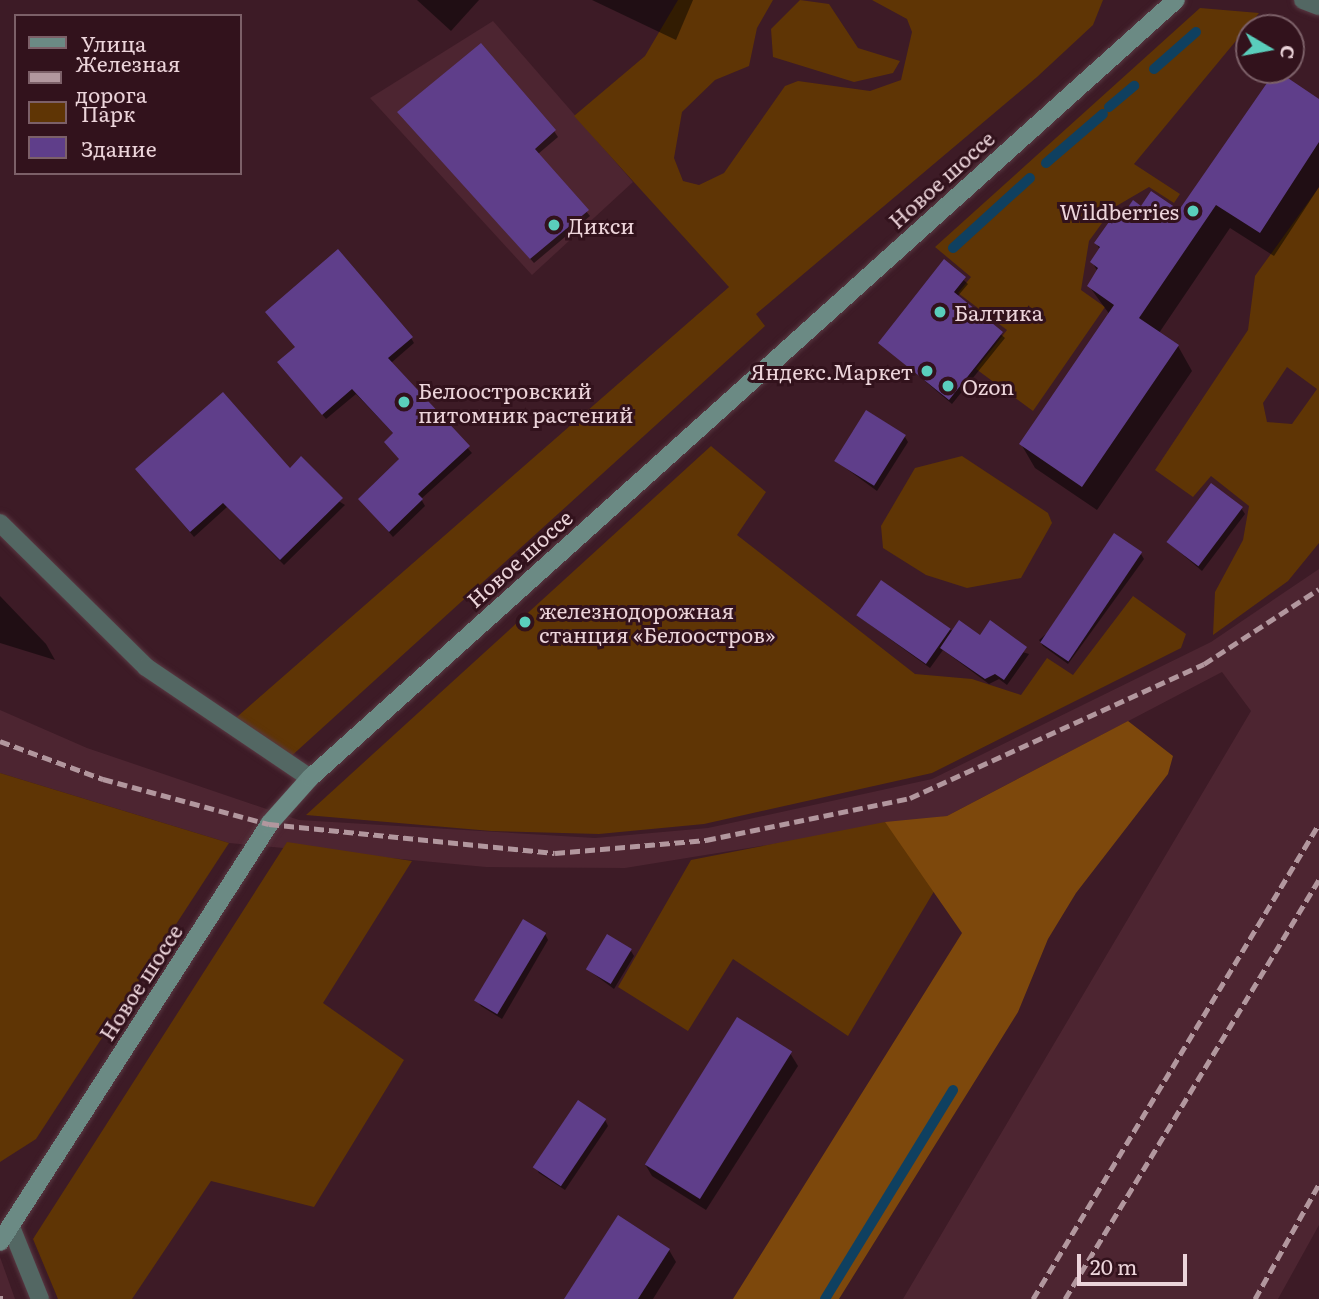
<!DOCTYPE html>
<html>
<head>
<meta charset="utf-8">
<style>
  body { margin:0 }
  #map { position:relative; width:1319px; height:1299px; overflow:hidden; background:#3d1b26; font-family:Literata,serif }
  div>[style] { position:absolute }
  .built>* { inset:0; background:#4d2531 }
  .green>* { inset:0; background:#5f3505 }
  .forest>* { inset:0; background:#7d480c }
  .shadow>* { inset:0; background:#0007 }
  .stream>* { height:10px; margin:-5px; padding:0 5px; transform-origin:5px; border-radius:5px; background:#0f4060 }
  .building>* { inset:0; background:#5f3e8a; transform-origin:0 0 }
  .roads { filter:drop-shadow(0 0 2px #593943) drop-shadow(0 0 2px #593943) }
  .minor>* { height:18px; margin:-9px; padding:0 9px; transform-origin:9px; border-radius:9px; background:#536763 }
  .tertiary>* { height:18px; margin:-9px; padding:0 9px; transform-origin:9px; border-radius:9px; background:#536763 }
  .secondary>* { height:18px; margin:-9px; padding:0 9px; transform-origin:9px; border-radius:9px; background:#6b8a84 }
  .rail>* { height:5px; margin-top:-2.5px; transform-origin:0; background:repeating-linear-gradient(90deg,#b2979e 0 10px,transparent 0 15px) }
  .dots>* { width:19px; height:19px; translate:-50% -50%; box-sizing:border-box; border:4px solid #32121c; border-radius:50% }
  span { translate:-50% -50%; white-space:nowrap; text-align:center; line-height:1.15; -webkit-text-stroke:6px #32121c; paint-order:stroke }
  .street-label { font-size:21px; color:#ecd4da }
  .poi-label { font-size:21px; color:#ecd4da }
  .right { translate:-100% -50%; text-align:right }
  .left { translate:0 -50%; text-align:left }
  .legend { position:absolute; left:14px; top:14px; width:228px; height:161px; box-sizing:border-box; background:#32121c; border:2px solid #7c6068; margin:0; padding:9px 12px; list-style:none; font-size:21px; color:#ecd4da }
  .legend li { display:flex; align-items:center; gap:14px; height:35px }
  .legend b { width:35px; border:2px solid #7c6068 }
  .north { position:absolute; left:1235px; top:14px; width:70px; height:70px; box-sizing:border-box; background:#32121c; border:2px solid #7c6068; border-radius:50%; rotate:100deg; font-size:19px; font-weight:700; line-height:28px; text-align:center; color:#ecd4da }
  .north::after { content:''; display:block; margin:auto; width:24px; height:32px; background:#5acebc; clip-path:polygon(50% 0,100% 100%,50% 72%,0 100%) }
  .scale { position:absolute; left:1077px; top:1254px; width:110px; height:32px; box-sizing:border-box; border:4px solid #ecd4da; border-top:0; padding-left:9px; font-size:21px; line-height:24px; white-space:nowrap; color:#ecd4da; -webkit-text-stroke:5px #32121c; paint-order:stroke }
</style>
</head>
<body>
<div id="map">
  <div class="built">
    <i style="clip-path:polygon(493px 21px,633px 182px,532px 275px,370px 98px)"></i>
    <i style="clip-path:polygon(1319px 569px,1319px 1225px,1278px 1299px,903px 1299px,1251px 711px,1222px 672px,947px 816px,625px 868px,486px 867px,229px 843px,0 773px,0 710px,87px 748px,299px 820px,595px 838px,708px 828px,932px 779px,1211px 642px)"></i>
    <i style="clip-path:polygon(0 1257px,15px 1299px,0 1299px)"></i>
  </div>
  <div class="green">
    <i style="clip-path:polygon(678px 0,773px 0,757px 28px,749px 66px,715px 80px,682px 112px,674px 158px,683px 181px,699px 185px,724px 173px,785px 86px,798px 81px,870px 91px,901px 80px,912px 32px,907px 19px,872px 0,1103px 0,1093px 25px,1037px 77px,756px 314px,765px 326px,287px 760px,230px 723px,729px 287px,574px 116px,645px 56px)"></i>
    <i style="clip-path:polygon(800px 0,829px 4px,858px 48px,900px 61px,893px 73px,854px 82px,773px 57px,771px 29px)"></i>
    <i style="clip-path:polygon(1200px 8px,1259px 13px,1134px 164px,1180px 194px,1174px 203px,1149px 187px,1113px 208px,1089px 241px,1081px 290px,1105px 307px,1033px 411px,976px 369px,1007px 330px,958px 293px,971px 277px,935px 247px)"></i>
    <i style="clip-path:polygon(evenodd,1319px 187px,1319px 543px,1288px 581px,1213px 635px,1215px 592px,1243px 540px,1249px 506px,1211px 476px,1193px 497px,1155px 470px,1248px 330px,1255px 276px,1319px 187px,1287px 367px,1317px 389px,1292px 424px,1267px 422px,1263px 403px,1287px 367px)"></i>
    <i style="clip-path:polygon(711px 446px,766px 492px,737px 535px,915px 674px,972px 679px,1021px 695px,1047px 658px,1073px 675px,1133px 596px,1186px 634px,1181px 648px,932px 773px,704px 824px,599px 834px,491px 831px,306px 815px)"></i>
    <i style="clip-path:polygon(962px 456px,1048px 513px,1052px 523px,1021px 578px,967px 588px,926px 575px,883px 548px,881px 526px,915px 468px)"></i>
    <i style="clip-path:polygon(0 773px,229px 843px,36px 1139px,0 1162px)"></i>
    <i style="clip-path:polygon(885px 822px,936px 888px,848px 1036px,733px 959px,688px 1031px,618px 987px,691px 860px)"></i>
    <i style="clip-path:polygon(287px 842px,412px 861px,323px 1003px,404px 1060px,314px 1207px,211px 1181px,132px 1299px,58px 1299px,33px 1239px)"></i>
  </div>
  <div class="forest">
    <i style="clip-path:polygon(1128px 721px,1173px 756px,1168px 774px,1076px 893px,1048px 939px,1018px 1012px,839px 1299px,733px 1299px,962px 933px,885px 822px,947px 816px)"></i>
  </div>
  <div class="shadow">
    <i style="clip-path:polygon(417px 0,479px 0,451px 31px)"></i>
    <i style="clip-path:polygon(592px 0,693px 0,676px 40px)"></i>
    <i style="clip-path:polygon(1319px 101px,1319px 187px,1274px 256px,1230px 228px,1159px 333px,1178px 346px,1192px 371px,1097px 510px,1035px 468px,1021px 444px,1110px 315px,1089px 286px,1098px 272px,1092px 262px,1100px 250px,1096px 243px,1142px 208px,1180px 212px)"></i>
    <i style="clip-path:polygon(399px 113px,554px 131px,558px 137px,538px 154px,590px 216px,534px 263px)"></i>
    <i style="clip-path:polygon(944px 262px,968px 284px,957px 297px,1005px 338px,952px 404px,880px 343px)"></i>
    <i style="clip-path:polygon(411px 338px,414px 343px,391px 363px,472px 453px,421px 499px,425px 506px,393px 537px,360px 499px,401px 460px,394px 434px,356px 394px,326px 419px,283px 368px)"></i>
    <i style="clip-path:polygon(905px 437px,908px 442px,877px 491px,836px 461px)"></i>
    <i style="clip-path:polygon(137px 470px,289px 470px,345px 505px,284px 565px,227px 507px,194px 537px)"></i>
    <i style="clip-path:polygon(1241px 508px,1245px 514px,1202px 571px,1169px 543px)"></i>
    <i style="clip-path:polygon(1141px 554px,1144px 559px,1068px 664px,1043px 646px,1039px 640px)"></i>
    <i style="clip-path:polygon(0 596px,46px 644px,55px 660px,0 643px)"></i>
    <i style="clip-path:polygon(858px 616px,950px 630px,1029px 654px,1007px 685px,999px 679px,989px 684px,943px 650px,930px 668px)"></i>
    <i style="clip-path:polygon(545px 934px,548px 940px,502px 1019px,481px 1006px,477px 1001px)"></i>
    <i style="clip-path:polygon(631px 951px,634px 956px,614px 989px,587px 969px)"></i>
    <i style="clip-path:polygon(790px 1053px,798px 1066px,706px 1210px,652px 1176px,645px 1164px)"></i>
    <i style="clip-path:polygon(605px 1120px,608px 1126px,565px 1190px,539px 1173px,535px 1167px)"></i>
    <i style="clip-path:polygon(669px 1250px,676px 1262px,653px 1299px,566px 1299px)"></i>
  </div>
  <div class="stream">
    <i style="left:1154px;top:69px;width:56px;rotate:-41.4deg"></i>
    <i style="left:1109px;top:107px;width:33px;rotate:-40deg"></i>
    <i style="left:1046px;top:163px;width:75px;rotate:-40.7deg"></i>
    <i style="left:953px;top:248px;width:104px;rotate:-42.3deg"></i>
    <i style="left:825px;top:1299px;width:245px;rotate:-58.5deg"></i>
  </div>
  <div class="building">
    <i style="clip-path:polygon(481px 43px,556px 130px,535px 149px,589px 210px,530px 259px,397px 112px)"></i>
    <i style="clip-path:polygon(1276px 70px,1319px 99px,1319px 142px,1260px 233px,1216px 205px,1139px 318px,1179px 345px,1082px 487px,1019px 444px,1114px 305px,1087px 286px,1098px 268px,1090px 262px,1100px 247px,1094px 243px,1116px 212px,1122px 216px,1133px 200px,1141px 206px,1151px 191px,1179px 210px)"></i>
    <i style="clip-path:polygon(338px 249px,413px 337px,388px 358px,470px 446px,418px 494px,423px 499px,389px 532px,358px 499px,399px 459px,384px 442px,393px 433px,352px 389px,322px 415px,277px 362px,295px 347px,265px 312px)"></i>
    <i style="clip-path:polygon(944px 259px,966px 277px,954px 292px,1003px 332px,949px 400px,878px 343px)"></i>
    <i style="clip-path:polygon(223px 392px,290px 468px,301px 456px,343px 498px,280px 560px,223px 503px,190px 532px,135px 469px)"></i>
    <i style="left:866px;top:410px;width:47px;height:60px;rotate:32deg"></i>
    <i style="left:1211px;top:483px;width:40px;height:74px;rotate:37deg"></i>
    <i style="left:1114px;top:533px;width:34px;height:132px;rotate:34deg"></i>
    <i style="left:881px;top:580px;width:85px;height:43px;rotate:35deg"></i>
    <i style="clip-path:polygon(959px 620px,980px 635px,990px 620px,1027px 647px,1004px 680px,995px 674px,985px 679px,940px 648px)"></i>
    <i style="left:523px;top:919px;width:27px;height:95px;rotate:31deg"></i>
    <i style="left:607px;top:934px;width:29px;height:41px;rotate:31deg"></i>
    <i style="left:737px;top:1017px;width:65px;height:174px;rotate:32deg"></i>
    <i style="left:578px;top:1100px;width:34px;height:81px;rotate:34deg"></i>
    <i style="clip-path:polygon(618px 1215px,670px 1249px,638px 1299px,564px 1299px)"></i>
  </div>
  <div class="roads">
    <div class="minor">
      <i style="left:0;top:523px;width:205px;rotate:44.6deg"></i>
      <i style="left:146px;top:667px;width:198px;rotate:34.1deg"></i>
      <i style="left:11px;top:1227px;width:78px;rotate:68.1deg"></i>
    </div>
    <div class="tertiary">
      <i style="left:1303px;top:0;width:17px;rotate:21deg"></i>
    </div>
    <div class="secondary">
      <i style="left:0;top:1242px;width:497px;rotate:-57.2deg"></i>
      <i style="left:269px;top:824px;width:62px;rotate:-48.3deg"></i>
      <i style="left:310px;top:778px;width:1164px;rotate:-41.94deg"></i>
    </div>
  </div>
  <div class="rail">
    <i style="left:0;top:741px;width:110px;rotate:20.3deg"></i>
    <i style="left:103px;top:779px;width:172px;rotate:15.2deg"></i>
    <i style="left:269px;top:824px;width:287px;rotate:5.8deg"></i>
    <i style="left:555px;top:853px;width:152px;rotate:-4.9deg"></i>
    <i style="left:706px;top:840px;width:208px;rotate:-11.6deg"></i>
    <i style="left:910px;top:798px;width:323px;rotate:-24.5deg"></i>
    <i style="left:1204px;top:664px;width:137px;rotate:-33.1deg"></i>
    <i style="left:0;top:1296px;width:3px;rotate:72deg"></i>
    <i style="left:1033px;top:1299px;width:554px;rotate:-58.95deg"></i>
    <i style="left:1065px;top:1299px;width:490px;rotate:-58.8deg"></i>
    <i style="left:1255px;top:1299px;width:132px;rotate:-60.9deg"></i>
  </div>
  <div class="dots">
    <i style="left:1193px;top:211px;background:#5acebc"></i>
    <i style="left:554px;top:225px;background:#5acebc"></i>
    <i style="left:940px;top:312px;background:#5acebc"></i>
    <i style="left:927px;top:371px;background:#5acebc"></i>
    <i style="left:948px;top:386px;background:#5acebc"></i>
    <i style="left:404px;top:402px;background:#5acebc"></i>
    <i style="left:525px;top:622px;background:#5acebc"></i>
  </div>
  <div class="street-label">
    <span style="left:941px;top:179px;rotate:-42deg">Новое шоссе</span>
    <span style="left:519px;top:558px;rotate:-42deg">Новое шоссе</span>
    <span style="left:140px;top:982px;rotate:-57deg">Новое шоссе</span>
  </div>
  <div class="poi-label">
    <span class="right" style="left:1179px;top:211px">Wildberries</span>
    <span class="left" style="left:568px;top:225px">Дикси</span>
    <span class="left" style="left:954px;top:312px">Балтика</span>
    <span class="right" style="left:913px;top:371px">Яндекс.Маркет</span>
    <span class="left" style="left:962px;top:386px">Ozon</span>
    <span class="left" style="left:418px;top:402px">Белоостровский<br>питомник растений</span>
    <span class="left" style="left:539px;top:622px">железнодорожная<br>станция «Белоостров»</span>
  </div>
  <ul class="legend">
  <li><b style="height:9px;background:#6b8a84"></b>Улица</li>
  <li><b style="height:9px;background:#b2979e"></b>Железная дорога</li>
  <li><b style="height:19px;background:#5f3505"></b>Парк</li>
  <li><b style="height:19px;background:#5f3e8a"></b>Здание</li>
  </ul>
  <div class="north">С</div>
  <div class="scale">20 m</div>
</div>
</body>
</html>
